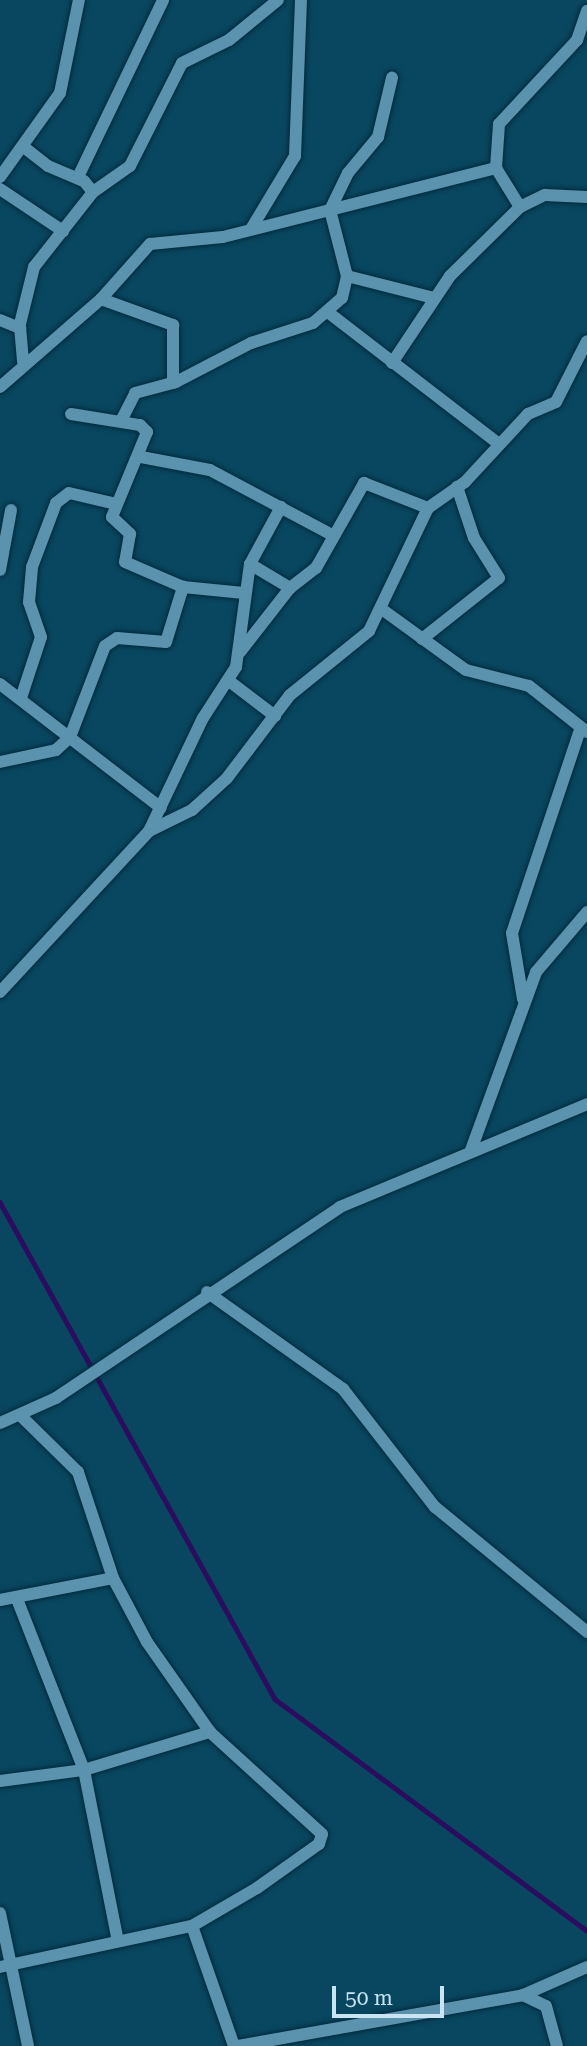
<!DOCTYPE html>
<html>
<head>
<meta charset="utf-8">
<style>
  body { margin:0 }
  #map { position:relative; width:587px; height:2046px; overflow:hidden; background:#09465f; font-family:"Roboto Serif",serif }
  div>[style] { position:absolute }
  .stream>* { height:4.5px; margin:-2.25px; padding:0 2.25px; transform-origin:2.25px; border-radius:2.25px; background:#2b0d5f }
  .roads { filter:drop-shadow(0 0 2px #002b3e) drop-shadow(0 0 2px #002b3e) }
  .street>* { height:12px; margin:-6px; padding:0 6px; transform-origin:6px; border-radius:6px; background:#5b92ad }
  span { translate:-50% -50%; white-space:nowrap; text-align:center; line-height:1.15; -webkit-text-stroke:6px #09465f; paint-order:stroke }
  .scale { position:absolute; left:332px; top:1986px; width:112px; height:32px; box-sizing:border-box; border:4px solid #c9e5f4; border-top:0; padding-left:9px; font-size:21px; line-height:24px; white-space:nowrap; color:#c9e5f4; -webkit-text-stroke:5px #09465f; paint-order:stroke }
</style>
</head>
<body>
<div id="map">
  <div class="stream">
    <i style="left:0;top:1202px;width:568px;rotate:61.04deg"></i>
    <i style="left:275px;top:1699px;width:389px;rotate:36.6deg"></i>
  </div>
  <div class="roads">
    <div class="street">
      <i style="left:25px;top:148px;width:29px;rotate:38deg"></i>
      <i style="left:48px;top:166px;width:39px;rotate:23deg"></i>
      <i style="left:84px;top:181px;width:14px;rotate:51deg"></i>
      <i style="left:0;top:177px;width:103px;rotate:-54.5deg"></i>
      <i style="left:60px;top:93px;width:95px;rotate:-78.5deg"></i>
      <i style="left:78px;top:177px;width:196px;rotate:-64.3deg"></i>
      <i style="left:0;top:189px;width:76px;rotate:33.7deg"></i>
      <i style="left:520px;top:207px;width:46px;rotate:-121.6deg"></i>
      <i style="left:496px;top:168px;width:44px;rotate:-86.1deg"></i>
      <i style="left:499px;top:124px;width:115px;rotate:-47.1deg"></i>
      <i style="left:577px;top:40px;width:31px;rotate:-71deg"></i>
      <i style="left:251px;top:229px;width:85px;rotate:-58.9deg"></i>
      <i style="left:295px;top:156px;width:156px;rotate:-87.8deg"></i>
      <i style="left:347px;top:276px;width:90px;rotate:14.2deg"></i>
      <i style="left:101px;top:299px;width:77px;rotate:19.9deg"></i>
      <i style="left:173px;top:325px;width:58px;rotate:90deg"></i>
      <i style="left:329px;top:313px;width:215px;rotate:37.6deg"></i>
      <i style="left:0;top:320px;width:22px;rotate:22deg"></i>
      <i style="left:23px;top:361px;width:37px;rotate:-95deg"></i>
      <i style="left:20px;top:324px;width:59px;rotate:-76.2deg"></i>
      <i style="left:34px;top:267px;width:95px;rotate:-51.8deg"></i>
      <i style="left:93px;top:192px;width:45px;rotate:-35.1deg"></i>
      <i style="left:130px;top:166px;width:115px;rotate:-63.2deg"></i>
      <i style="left:182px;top:63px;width:52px;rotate:-26.1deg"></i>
      <i style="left:229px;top:40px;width:63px;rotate:-39.2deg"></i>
      <i style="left:392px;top:363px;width:105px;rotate:-56.3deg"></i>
      <i style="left:450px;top:276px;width:98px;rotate:-44.6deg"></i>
      <i style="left:520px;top:207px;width:28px;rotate:-26deg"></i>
      <i style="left:545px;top:195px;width:42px;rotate:2.7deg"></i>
      <i style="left:0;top:387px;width:134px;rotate:-41.1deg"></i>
      <i style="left:101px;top:299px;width:74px;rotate:-48.3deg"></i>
      <i style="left:150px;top:244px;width:73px;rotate:-5.5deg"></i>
      <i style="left:223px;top:237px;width:282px;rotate:-14.2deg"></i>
      <i style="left:71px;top:414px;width:70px;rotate:9.1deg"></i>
      <i style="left:140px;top:425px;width:10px;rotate:45deg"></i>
      <i style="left:147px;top:432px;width:92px;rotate:112.4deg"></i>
      <i style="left:112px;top:517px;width:25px;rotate:43deg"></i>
      <i style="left:130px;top:534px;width:28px;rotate:100deg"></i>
      <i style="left:125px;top:562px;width:63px;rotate:23.3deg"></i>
      <i style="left:183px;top:587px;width:61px;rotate:5.6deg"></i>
      <i style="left:121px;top:421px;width:31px;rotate:-63deg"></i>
      <i style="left:135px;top:393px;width:42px;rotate:-15deg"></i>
      <i style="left:176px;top:382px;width:85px;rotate:-27.5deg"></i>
      <i style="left:251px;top:343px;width:65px;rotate:-17.9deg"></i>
      <i style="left:313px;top:323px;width:38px;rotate:-41deg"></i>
      <i style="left:342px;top:298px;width:23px;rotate:-77deg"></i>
      <i style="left:347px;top:276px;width:68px;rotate:-104.4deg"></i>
      <i style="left:330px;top:210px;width:41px;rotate:-64.1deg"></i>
      <i style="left:348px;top:173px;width:47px;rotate:-50.2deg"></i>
      <i style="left:378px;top:137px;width:61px;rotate:-76.7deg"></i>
      <i style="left:141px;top:457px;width:70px;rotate:10.7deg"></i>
      <i style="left:210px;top:470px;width:140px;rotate:28deg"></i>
      <i style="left:250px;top:564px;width:47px;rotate:31deg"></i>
      <i style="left:0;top:570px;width:61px;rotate:-79.6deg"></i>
      <i style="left:383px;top:610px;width:102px;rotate:35.9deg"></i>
      <i style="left:466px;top:670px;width:65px;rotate:14.3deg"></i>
      <i style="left:529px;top:686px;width:74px;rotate:38.4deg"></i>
      <i style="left:422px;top:639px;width:98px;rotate:-38.4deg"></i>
      <i style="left:499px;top:578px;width:47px;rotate:-122deg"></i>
      <i style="left:474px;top:538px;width:54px;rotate:-108.4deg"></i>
      <i style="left:240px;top:652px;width:81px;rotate:-52deg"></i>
      <i style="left:290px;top:588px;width:33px;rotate:-38deg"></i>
      <i style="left:316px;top:568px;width:98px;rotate:-60.5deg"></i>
      <i style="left:364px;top:483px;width:69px;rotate:21.3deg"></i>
      <i style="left:229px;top:681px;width:58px;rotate:37.3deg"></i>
      <i style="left:0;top:684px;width:203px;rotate:37.6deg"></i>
      <i style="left:21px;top:698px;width:64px;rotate:-71.8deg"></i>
      <i style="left:41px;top:637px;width:37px;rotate:-109deg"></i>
      <i style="left:29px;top:602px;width:35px;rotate:-85deg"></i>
      <i style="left:32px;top:567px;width:68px;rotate:-69.4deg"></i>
      <i style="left:56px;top:503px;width:16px;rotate:-38deg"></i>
      <i style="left:69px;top:493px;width:48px;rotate:13.2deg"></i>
      <i style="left:0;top:762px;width:57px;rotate:-12.1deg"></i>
      <i style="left:56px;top:750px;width:19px;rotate:-43deg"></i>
      <i style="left:70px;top:737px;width:97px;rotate:-69deg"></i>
      <i style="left:105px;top:646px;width:14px;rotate:-34deg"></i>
      <i style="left:117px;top:638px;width:49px;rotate:4.7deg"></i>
      <i style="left:166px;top:642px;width:58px;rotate:-72.8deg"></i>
      <i style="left:149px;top:831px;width:48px;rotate:-26deg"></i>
      <i style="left:192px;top:810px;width:47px;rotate:-42.4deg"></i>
      <i style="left:227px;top:778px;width:104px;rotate:-52.8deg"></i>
      <i style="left:290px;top:695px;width:102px;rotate:-39deg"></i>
      <i style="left:369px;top:631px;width:136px;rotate:-64.4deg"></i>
      <i style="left:428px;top:508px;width:45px;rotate:-35.1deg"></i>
      <i style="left:465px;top:482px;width:93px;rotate:-47.2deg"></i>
      <i style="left:528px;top:414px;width:30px;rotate:-23deg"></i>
      <i style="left:556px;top:402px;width:68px;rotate:-63.1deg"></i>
      <i style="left:0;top:992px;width:219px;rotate:-47.2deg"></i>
      <i style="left:149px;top:831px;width:125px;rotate:-64.5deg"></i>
      <i style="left:203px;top:718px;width:61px;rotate:-57.1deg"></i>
      <i style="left:236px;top:667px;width:104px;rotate:-82.3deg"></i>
      <i style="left:250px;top:564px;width:65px;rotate:-61.5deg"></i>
      <i style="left:523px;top:999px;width:67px;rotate:-99.5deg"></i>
      <i style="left:512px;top:933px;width:214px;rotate:-71.5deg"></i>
      <i style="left:471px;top:1150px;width:189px;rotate:-69.9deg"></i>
      <i style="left:536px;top:972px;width:79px;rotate:-49.6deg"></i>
      <i style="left:207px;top:1292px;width:167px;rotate:35.5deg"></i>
      <i style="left:343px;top:1389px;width:150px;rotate:52.1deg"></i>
      <i style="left:435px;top:1507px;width:197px;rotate:39.4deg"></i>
      <i style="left:0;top:1423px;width:61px;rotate:-24.1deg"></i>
      <i style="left:56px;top:1398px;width:342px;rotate:-33.9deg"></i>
      <i style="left:340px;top:1207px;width:268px;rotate:-22.6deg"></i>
      <i style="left:17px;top:1599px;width:184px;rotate:68.6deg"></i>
      <i style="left:84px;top:1770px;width:132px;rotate:-16.8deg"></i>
      <i style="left:0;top:1600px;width:115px;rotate:-11deg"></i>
      <i style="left:0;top:1781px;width:85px;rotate:-7.5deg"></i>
      <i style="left:84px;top:1770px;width:174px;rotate:78.8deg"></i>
      <i style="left:0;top:1913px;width:136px;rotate:78.1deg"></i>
      <i style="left:192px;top:1926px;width:127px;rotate:70.7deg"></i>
      <i style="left:0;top:1967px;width:196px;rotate:-12.1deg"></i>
      <i style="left:192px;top:1926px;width:75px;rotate:-30.3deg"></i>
      <i style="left:257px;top:1888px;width:76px;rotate:-35.4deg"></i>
      <i style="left:319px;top:1844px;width:10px;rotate:-73deg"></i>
      <i style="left:322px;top:1834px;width:151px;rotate:-137.7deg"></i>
      <i style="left:210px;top:1732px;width:110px;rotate:-125deg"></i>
      <i style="left:147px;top:1642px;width:72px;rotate:-118deg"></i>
      <i style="left:113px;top:1578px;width:112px;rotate:-108.3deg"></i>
      <i style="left:78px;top:1472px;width:81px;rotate:-135.5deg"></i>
      <i style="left:523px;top:1995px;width:70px;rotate:-23.6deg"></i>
      <i style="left:238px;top:2046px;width:290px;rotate:-10.1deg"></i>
      <i style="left:523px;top:1995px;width:25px;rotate:26deg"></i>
      <i style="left:546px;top:2006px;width:41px;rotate:74.6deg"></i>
    </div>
  </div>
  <div class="scale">50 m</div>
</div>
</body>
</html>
